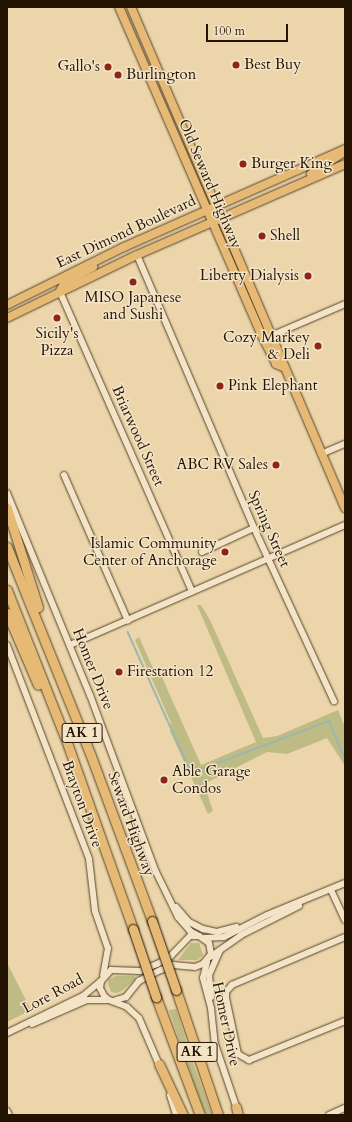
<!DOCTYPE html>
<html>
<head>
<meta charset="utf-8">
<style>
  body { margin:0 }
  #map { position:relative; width:352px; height:1122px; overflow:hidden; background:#ecd5aa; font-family:Cardo,serif }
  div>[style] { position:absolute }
  .green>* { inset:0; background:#bfbb84 }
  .stream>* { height:1.5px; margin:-0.75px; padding:0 0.75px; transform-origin:0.75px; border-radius:0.75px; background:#9ab7b0 }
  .roads { filter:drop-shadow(0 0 1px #55442a) drop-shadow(0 0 1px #55442a) }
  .minor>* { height:6px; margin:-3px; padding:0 3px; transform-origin:3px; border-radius:3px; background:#f3e4c8 }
  .major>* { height:8px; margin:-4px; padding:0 4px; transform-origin:4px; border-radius:4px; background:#e6ba75 }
  .highway>* { height:9px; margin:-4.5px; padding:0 4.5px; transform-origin:4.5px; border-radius:4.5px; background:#e6ba75 }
  .bridges { filter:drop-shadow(0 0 1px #231300) drop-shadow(0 0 1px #231300) }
  .highway-bridge>* { height:9px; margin:-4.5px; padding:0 4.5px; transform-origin:4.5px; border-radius:4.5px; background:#e6ba75 }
  .dots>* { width:11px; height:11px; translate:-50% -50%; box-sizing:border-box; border:2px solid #f3e4c8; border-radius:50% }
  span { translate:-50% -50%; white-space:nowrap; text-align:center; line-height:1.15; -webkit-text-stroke:3px #f3e4c8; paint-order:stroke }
  .shield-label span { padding:1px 3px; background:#f3e4c8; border:1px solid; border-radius:3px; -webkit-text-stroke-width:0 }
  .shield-label { font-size:14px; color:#231300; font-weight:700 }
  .poi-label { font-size:15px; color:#231300 }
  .left { translate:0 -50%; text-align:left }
  .right { translate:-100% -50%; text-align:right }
  .street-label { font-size:15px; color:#231300 }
  .frame { position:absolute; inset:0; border:8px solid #231300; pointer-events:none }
  .scale { position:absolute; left:206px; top:24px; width:82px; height:18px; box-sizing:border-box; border:2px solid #231300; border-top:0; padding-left:5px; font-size:12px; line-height:14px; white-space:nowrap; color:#231300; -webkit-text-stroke:3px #f3e4c8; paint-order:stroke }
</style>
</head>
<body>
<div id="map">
  <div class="green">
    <i style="clip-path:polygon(197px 605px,201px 605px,210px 620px,263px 738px,277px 736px,338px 710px,345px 727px,345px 766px,327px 738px,287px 754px,267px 752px,204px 784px,213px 811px,208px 814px,170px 731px,171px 723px,135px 640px,139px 637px,153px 668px,161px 675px,201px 765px,256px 742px)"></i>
    <i style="clip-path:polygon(191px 943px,199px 943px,203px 955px,197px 960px,178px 960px)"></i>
    <i style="clip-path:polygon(7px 963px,31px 1010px,7px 1022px)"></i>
    <i style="clip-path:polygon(116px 976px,134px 976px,136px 978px,122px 991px,116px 993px,111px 992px,108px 984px,109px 979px)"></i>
    <i style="clip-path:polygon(176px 1009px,192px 1060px,212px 1115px,206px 1115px,195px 1086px,169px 1010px)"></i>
  </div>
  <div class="stream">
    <i style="left:128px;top:632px;width:149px;rotate:65.8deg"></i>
    <i style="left:189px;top:768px;width:16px"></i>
    <i style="left:205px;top:768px;width:133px;rotate:-20.8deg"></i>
    <i style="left:329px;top:721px;width:40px;rotate:66.6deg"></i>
  </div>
  <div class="roads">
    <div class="minor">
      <i style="left:137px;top:255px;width:297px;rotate:66.8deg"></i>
      <i style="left:254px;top:528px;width:191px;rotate:65.2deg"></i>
      <i style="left:60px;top:292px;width:327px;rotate:66.2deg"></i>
      <i style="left:273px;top:335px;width:78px;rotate:-23.3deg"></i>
      <i style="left:321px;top:454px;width:26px;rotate:-23deg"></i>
      <i style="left:64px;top:475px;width:159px;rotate:66.3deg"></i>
      <i style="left:7px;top:493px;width:218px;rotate:67.7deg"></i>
      <i style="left:90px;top:695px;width:189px;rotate:69.6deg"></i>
      <i style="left:156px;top:872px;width:50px;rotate:63.9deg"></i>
      <i style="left:178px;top:917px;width:18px;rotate:49deg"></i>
      <i style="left:190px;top:931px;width:10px;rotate:29deg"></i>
      <i style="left:202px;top:552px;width:57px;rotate:-24.8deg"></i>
      <i style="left:7px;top:645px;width:229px;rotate:69deg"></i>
      <i style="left:89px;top:859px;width:52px;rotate:83.4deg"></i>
      <i style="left:95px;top:911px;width:39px;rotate:71deg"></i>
      <i style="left:108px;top:948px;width:28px;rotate:100deg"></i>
      <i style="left:70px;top:645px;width:300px;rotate:-23.6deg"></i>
      <i style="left:331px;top:890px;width:33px;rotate:65deg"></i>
      <i style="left:176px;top:907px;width:20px;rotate:49deg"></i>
      <i style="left:189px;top:922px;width:16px;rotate:27deg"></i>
      <i style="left:203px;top:929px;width:14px;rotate:12deg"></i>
      <i style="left:217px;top:932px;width:20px;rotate:-15deg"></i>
      <i style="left:345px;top:937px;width:123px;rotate:157deg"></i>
      <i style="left:232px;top:985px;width:9px;rotate:131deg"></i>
      <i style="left:226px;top:992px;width:6px;rotate:90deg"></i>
      <i style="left:226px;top:998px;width:57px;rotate:77.9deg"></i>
      <i style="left:238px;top:1054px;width:13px;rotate:29deg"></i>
      <i style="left:249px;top:1060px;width:104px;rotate:-22.1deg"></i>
      <i style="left:204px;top:938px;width:20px;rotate:-3deg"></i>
      <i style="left:224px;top:937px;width:48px;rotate:-27.1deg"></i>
      <i style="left:267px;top:915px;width:84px;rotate:-22.3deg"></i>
      <i style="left:210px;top:957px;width:38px;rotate:-35deg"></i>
      <i style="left:241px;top:935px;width:65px;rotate:-26.6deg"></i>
      <i style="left:207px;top:962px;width:16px;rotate:104deg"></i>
      <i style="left:203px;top:978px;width:31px;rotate:75deg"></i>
      <i style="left:211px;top:1008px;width:36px;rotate:84deg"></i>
      <i style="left:215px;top:1044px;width:69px;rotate:71.3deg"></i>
      <i style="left:211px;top:997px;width:22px;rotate:-95deg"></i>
      <i style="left:209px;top:975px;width:27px;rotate:-66deg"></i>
      <i style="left:113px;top:1001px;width:14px;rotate:-17deg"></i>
      <i style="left:126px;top:997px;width:21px;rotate:-51deg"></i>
      <i style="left:139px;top:981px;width:25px;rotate:-27deg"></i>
      <i style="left:161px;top:970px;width:13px;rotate:-23deg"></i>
      <i style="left:173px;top:965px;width:22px;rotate:5deg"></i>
      <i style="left:195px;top:967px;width:9px;rotate:-21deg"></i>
      <i style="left:203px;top:964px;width:13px;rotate:-51deg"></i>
      <i style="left:211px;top:954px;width:11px;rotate:-100deg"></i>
      <i style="left:209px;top:943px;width:12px;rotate:-145deg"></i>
      <i style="left:199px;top:936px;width:9px;rotate:180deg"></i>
      <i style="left:190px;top:936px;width:28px;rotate:134deg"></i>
      <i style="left:171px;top:956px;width:16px;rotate:150deg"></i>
      <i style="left:157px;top:964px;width:18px;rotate:158deg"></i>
      <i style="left:140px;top:971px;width:29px;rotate:-178deg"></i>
      <i style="left:111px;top:970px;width:15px;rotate:132deg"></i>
      <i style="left:101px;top:981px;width:7px;rotate:98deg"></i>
      <i style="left:100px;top:988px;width:9px;rotate:63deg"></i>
      <i style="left:104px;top:996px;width:6px;rotate:39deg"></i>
      <i style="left:109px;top:1000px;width:19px;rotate:21deg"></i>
      <i style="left:127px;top:1007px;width:16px;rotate:43deg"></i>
      <i style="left:139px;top:1018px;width:53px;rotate:66.8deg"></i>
      <i style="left:32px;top:1024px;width:60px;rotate:-23.6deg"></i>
      <i style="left:87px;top:1000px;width:22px"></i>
      <i style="left:7px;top:1033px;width:85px;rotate:-26deg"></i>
      <i style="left:83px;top:996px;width:23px;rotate:-40deg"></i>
      <i style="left:170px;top:1095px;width:21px;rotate:73deg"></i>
      <i style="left:7px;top:1111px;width:4px;rotate:63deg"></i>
      <i style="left:329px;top:1115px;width:17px;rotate:-24deg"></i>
    </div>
    <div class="major">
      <i style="left:119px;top:7px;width:359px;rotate:66.5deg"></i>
      <i style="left:262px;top:336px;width:31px;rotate:63deg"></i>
      <i style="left:276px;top:364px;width:8px;rotate:23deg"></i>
      <i style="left:131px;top:7px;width:545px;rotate:66.87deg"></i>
      <i style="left:311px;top:174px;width:37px;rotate:-34deg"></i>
      <i style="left:60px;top:291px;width:10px;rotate:-61deg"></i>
      <i style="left:65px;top:282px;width:32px;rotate:-28deg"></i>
      <i style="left:7px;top:305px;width:131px;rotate:-26.4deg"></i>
      <i style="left:124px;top:247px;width:242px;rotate:-23.9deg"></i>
      <i style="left:7px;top:318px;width:144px;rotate:-25.9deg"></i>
      <i style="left:137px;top:255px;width:227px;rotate:-23.6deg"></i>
    </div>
    <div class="highway">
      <i style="left:7px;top:508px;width:104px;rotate:72.6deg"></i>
      <i style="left:7px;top:547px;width:225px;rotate:68.1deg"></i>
      <i style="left:91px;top:756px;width:176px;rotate:69.7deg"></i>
      <i style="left:7px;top:590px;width:158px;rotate:68.5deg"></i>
      <i style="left:65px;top:737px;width:204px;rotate:70.5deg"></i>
      <i style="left:7px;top:613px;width:78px;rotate:66.7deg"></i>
      <i style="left:176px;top:990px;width:132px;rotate:71.4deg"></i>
      <i style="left:156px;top:997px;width:126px;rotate:69.6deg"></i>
      <i style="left:159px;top:1064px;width:56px;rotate:64.8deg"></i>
      <i style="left:236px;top:1107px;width:8px;rotate:76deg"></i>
    </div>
  </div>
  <div class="bridges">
    <div class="highway-bridge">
      <i style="left:152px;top:921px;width:73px;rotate:70.8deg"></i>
      <i style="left:133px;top:929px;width:72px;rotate:71.3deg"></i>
    </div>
  </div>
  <div class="dots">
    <i style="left:236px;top:65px;background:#8f2418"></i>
    <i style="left:108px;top:67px;background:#8f2418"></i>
    <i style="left:118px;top:75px;background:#8f2418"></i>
    <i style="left:243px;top:164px;background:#8f2418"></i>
    <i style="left:262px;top:236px;background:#8f2418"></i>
    <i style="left:308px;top:276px;background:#8f2418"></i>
    <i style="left:133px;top:282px;background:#8f2418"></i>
    <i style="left:57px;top:318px;background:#8f2418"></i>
    <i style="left:318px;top:346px;background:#8f2418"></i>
    <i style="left:220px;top:386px;background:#8f2418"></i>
    <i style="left:276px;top:465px;background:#8f2418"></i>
    <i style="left:225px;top:552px;background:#8f2418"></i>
    <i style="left:119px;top:672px;background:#8f2418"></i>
    <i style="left:164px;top:780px;background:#8f2418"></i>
  </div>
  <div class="shield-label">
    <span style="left:82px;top:733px">AK 1</span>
    <span style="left:197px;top:1052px">AK 1</span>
  </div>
  <div class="poi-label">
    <span class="left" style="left:244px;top:65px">Best Buy</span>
    <span class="right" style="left:100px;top:67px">Gallo's</span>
    <span class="left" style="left:126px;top:75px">Burlington</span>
    <span class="left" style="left:251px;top:164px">Burger King</span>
    <span class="left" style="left:270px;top:236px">Shell</span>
    <span class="right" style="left:299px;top:276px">Liberty Dialysis</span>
    <span style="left:133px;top:306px">MISO Japanese<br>and Sushi</span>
    <span style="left:57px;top:342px">Sicily's<br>Pizza</span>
    <span class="right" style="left:310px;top:346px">Cozy Markey<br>&amp; Deli</span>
    <span class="left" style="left:228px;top:386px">Pink Elephant</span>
    <span class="right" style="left:268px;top:465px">ABC RV Sales</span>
    <span class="right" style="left:217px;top:552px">Islamic Community<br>Center of Anchorage</span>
    <span class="left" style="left:127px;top:672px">Firestation 12</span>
    <span class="left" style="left:172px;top:780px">Able Garage<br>Condos</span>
  </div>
  <div class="street-label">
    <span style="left:210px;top:184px;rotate:67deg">Old Seward Highway</span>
    <span style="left:126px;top:232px;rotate:-25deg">East Dimond Boulevard</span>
    <span style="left:138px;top:436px;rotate:66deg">Briarwood Street</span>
    <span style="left:269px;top:529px;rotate:66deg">Spring Street</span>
    <span style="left:93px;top:669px;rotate:68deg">Homer Drive</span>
    <span style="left:82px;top:804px;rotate:70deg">Brayton Drive</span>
    <span style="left:131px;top:824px;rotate:70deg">Seward Highway</span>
    <span style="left:53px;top:994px;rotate:-28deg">Lore Road</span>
    <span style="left:226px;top:1024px;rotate:78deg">Homer Drive</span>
  </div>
  <div class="frame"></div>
  <div class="scale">100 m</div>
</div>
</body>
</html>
